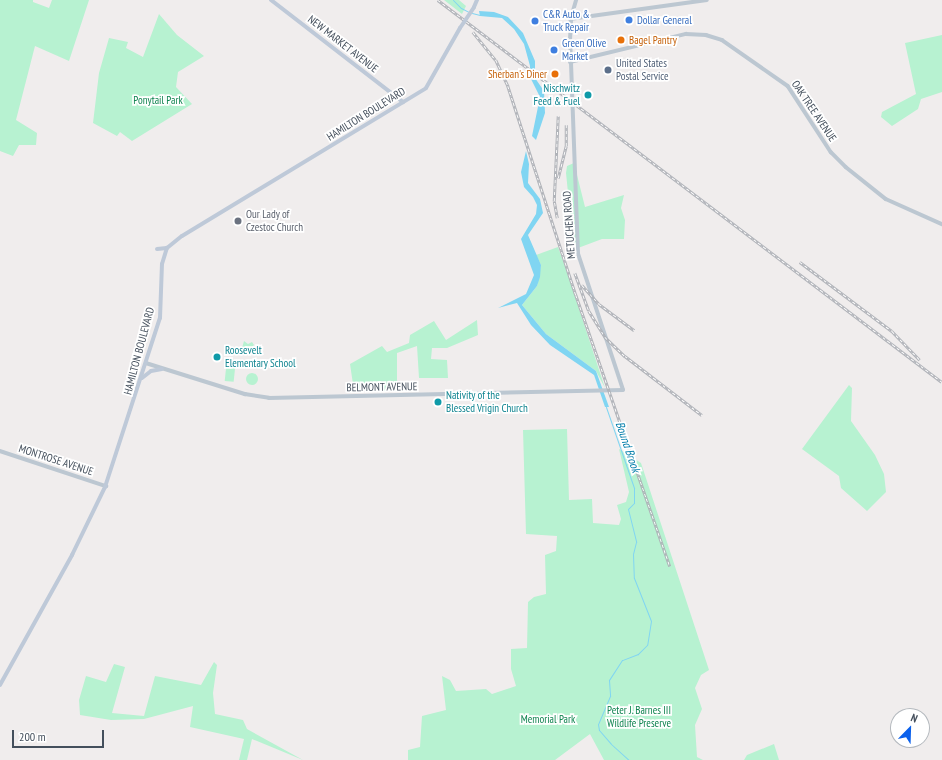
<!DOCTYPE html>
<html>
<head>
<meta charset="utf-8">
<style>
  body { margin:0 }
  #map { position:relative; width:942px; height:760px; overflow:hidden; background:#f0eded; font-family:"PT Sans Narrow",sans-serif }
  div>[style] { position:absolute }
  .green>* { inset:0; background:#b7f2d1; transform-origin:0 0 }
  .round { border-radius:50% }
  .water>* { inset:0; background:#80d5f2 }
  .stream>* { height:1px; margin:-0.5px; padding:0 0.5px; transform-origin:0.5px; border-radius:0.5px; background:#80d5f2 }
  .tertiary>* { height:3.5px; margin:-1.75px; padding:0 1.75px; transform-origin:1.75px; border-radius:1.75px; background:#bcc7d1 }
  .secondary>* { height:4px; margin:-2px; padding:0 2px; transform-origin:2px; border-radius:2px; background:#bec9d8 }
  .rail>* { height:2.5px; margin-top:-1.25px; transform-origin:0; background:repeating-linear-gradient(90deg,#fff 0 3px,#afb2b8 0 6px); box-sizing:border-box; border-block:1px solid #afb2b8 }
  .secondary-bridge>* { height:4px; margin:-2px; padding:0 2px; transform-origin:2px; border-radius:2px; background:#bec9d8 }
  .dots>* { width:11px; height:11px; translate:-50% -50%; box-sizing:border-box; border:2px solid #fff; border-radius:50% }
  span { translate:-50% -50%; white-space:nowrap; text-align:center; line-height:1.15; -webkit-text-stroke:3.5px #fff; paint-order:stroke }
  .shop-label { font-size:11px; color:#366cbe }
  .left { translate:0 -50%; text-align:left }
  .food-label { font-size:11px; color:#c56008 }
  .right { translate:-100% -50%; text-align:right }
  .street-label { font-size:11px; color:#444f5c }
  .service-label { font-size:11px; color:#4e5e75 }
  .culture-label { font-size:11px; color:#0d838f }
  .park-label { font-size:11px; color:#0f834f }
  .worship-label { font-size:11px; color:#5b616d }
  .water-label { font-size:12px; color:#027daa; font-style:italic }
  .north { position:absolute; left:890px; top:708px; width:40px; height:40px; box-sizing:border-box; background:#fff; border:1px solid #b4b9be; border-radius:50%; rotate:23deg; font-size:11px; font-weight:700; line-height:16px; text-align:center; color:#444f5c }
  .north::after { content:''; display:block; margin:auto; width:14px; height:18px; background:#0b61ec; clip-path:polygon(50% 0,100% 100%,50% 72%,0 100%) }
  .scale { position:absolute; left:12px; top:730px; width:92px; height:18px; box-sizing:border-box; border:2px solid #444f5c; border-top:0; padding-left:5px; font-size:12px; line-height:14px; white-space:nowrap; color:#444f5c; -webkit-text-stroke:3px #fff; paint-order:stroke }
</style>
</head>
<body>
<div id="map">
  <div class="green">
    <i style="clip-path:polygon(0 0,33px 0,33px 2px,49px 8px,52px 0,89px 0,69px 61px,35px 46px,16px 120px,37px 133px,36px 145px,19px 145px,13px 156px,0 151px)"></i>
    <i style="clip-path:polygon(444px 0,459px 0,466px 6px,462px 14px)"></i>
    <i style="clip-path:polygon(159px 14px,177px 35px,204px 56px,178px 72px,176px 87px,192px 104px,132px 141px,120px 132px,117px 136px,93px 123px,99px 73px,109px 38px,128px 42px,126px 48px,143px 57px)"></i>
    <i style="clip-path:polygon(942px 35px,942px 92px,921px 99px,918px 109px,892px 126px,881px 117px,882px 112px,916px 94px,905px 43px)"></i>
    <i style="clip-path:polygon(574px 163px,585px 207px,624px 195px,621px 208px,625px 220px,624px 239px,602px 239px,578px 248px,573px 256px,568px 243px,573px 242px,566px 173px,567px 166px)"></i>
    <i style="clip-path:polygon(558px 247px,567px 272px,605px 388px,596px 371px,546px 334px,522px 305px,537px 286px,541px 265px,536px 255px)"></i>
    <i style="clip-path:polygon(477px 320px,478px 335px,447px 348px,432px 348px,431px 359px,447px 360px,448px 378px,419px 378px,417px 346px,397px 353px,397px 391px,354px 391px,350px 364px,382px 346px,387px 352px,409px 343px,410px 335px,434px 321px,446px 340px)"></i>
    <i style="clip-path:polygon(244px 341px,248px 344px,252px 342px,254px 345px,251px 348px,251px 353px,240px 355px)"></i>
    <i style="left:227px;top:359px;width:9px;height:22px;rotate:6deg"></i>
    <i class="round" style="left:246px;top:373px;width:12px;height:12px"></i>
    <i style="clip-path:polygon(849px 385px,852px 388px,851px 421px,875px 455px,884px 474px,886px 492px,867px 511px,841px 488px,839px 476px,802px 449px)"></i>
    <i style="clip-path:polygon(567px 429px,569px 500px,592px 499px,593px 523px,619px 525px,621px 519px,617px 505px,626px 502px,629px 492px,619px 449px,641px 463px,709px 670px,701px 675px,695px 688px,702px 709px,695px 725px,697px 757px,703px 760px,604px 760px,590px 734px,555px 760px,408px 760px,408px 750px,420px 747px,422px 716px,446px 710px,442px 676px,450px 680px,456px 691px,486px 689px,492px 694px,516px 686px,511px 669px,511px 649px,527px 648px,528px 602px,534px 597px,546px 594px,545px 555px,556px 551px,557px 536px,526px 534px,523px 430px)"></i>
    <i style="clip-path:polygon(214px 662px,217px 665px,213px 693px,215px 714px,243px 720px,247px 729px,303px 760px,252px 739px,247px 760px,239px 760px,244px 739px,190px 727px,193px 706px,144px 719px,111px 720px,80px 715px,79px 700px,86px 676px,106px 682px,114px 664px,125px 667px,112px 713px,144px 716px,155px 676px,201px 685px)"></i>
    <i style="clip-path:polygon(774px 744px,779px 760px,744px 760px,747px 755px)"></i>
  </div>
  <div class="water">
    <i style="clip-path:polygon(479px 11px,494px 12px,508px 17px,523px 33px,535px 61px,535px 78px,544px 91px,545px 113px,536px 140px,532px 136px,540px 97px,530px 77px,530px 66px,524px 44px,514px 29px,502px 18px,480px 16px)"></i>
    <i style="clip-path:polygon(526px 151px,529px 164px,528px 183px,540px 199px,543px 213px,528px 235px,541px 265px,540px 277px,537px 286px,522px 305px,546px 334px,596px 371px,609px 407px,605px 407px,594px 375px,550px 345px,531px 325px,517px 303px,498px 308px,526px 294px,534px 275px,521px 239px,536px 214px,537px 205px,533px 197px,524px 187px,521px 172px)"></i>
  </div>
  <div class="stream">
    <i style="left:453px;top:0;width:11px;rotate:45deg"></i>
    <i style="left:461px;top:8px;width:9px;rotate:27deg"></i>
    <i style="left:472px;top:13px;width:8px;rotate:14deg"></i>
    <i style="left:606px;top:407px;width:86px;rotate:70.9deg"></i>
    <i style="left:634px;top:488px;width:15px;rotate:90deg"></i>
    <i style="left:634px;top:503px;width:8px;rotate:135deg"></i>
    <i style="left:628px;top:509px;width:34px;rotate:76deg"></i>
    <i style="left:636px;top:542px;width:12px;rotate:104deg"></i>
    <i style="left:633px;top:554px;width:24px;rotate:88deg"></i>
    <i style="left:634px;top:578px;width:46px;rotate:68.4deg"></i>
    <i style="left:651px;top:621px;width:24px;rotate:99deg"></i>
    <i style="left:647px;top:645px;width:13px;rotate:135deg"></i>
    <i style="left:638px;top:654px;width:17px;rotate:159deg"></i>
    <i style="left:622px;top:660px;width:24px;rotate:123deg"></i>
    <i style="left:609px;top:680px;width:16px;rotate:86deg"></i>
    <i style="left:610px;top:696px;width:30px;rotate:113deg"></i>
    <i style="left:598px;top:724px;width:6px;rotate:81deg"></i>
    <i style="left:599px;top:730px;width:18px;rotate:49deg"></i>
    <i style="left:611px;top:744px;width:24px;rotate:42deg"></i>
  </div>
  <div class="tertiary">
    <i style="left:570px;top:19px;width:138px;rotate:-7.9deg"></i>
    <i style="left:570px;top:62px;width:119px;rotate:-13.6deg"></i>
    <i style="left:686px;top:34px;width:20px;rotate:3deg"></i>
    <i style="left:706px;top:35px;width:17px;rotate:17deg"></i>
    <i style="left:722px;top:40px;width:80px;rotate:34.9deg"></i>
    <i style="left:788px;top:86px;width:79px;rotate:56.9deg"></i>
    <i style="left:831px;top:152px;width:21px;rotate:45deg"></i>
    <i style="left:846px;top:167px;width:51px;rotate:38.7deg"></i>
    <i style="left:886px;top:199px;width:61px;rotate:24.1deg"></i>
    <i style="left:146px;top:363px;width:104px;rotate:17.4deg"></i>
    <i style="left:245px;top:394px;width:24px;rotate:9deg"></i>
    <i style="left:269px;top:398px;width:354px;rotate:-1.3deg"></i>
    <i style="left:623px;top:390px;width:143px;rotate:-108.3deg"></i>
    <i style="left:578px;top:254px;width:214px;rotate:-92.1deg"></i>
    <i style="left:570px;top:40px;width:22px;rotate:-87deg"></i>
    <i style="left:571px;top:18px;width:19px;rotate:-74deg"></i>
    <i style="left:0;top:451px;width:112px;rotate:18.3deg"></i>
  </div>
  <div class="secondary">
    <i style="left:271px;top:0;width:167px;rotate:37.7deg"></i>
    <i style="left:474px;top:7px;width:8px;rotate:-67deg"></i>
    <i style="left:157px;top:249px;width:10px;rotate:-6deg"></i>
    <i style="left:142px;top:378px;width:11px;rotate:-38deg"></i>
    <i style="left:151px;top:371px;width:11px;rotate:-10deg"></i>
    <i style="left:0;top:685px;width:149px;rotate:-61deg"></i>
    <i style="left:72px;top:555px;width:76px;rotate:-64.1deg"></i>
    <i style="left:105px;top:487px;width:178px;rotate:-72deg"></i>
    <i style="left:160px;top:318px;width:54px;rotate:-87.9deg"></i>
    <i style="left:162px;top:264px;width:17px;rotate:-73deg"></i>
    <i style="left:167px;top:248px;width:19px;rotate:-39deg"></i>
    <i style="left:182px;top:236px;width:285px;rotate:-31.2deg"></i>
    <i style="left:426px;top:88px;width:69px;rotate:-60.5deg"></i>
  </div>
  <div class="rail">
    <i style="left:438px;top:0;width:632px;rotate:37.16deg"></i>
    <i style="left:473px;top:32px;width:36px;rotate:51deg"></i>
    <i style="left:496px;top:60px;width:29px;rotate:65deg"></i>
    <i style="left:508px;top:86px;width:220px;rotate:72deg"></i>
    <i style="left:576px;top:295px;width:287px;rotate:70.9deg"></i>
    <i style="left:558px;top:178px;width:33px;rotate:-76deg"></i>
    <i style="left:566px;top:146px;width:21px;rotate:-90deg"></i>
    <i style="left:557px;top:218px;width:17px;rotate:-100deg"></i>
    <i style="left:554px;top:201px;width:85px;rotate:-87.3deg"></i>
    <i style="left:800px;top:262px;width:115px;rotate:36.9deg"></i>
    <i style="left:892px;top:331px;width:40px;rotate:46deg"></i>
    <i style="left:575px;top:273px;width:40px;rotate:69.8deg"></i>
    <i style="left:589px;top:311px;width:31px;rotate:58deg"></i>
    <i style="left:605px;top:337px;width:28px;rotate:44deg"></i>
    <i style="left:625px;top:356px;width:97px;rotate:37.5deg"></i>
    <i style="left:582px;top:285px;width:25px;rotate:48deg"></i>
    <i style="left:599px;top:304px;width:44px;rotate:36.6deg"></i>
  </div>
  <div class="secondary-bridge">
    <i style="left:460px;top:28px;width:25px;rotate:-56deg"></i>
  </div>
  <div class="dots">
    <i style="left:629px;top:20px;background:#3f7fe0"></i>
    <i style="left:535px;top:21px;background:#3f7fe0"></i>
    <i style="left:621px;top:40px;background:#e8710a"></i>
    <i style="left:554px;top:50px;background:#3f7fe0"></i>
    <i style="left:608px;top:70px;background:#5c6f8a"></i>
    <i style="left:555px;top:74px;background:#e8710a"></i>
    <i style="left:588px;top:95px;background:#0f9aa8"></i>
    <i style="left:238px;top:221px;background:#6b7280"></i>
    <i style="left:217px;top:357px;background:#0f9aa8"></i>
    <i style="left:438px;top:402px;background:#0f9aa8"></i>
  </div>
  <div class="shop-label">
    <span class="left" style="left:543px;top:21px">C&amp;R Auto &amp;<br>Truck Repair</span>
    <span class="left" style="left:637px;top:20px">Dollar General</span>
    <span class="left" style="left:562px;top:50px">Green Olive<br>Market</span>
  </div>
  <div class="food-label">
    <span class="left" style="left:629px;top:40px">Bagel Pantry</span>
    <span class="right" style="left:547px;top:74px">Sherban's Diner</span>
  </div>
  <div class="street-label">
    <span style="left:343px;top:44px;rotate:38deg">NEW MARKET AVENUE</span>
    <span style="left:814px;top:111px;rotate:56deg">OAK TREE AVENUE</span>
    <span style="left:366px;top:114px;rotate:-32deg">HAMILTON BOULEVARD</span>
    <span style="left:569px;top:225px;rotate:-94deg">METUCHEN ROAD</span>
    <span style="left:139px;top:351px;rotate:-75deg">HAMILTON BOULEVARD</span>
    <span style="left:382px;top:387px;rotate:-1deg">BELMONT AVENUE</span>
    <span style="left:56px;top:460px;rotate:18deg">MONTROSE AVENUE</span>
  </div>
  <div class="service-label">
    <span class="left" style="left:616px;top:70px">United States<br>Postal Service</span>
  </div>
  <div class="culture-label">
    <span class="right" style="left:580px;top:95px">Nischwitz<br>Feed &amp; Fuel</span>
    <span class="left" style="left:225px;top:357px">Roosevelt<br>Elementary School</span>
    <span class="left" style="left:446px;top:402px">Nativity of the<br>Blessed Vrigin Church</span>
  </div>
  <div class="park-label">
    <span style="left:158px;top:100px">Ponytail Park</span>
    <span style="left:639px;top:717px">Peter J. Barnes III<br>Wildlife Preserve</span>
    <span style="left:548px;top:719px">Memorial Park</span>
  </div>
  <div class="worship-label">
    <span class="left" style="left:246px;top:221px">Our Lady of<br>Czestoc Church</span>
  </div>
  <div class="water-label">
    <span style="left:628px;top:447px;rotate:71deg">Bound Brook</span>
  </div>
  <div class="north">N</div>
  <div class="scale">200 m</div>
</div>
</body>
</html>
